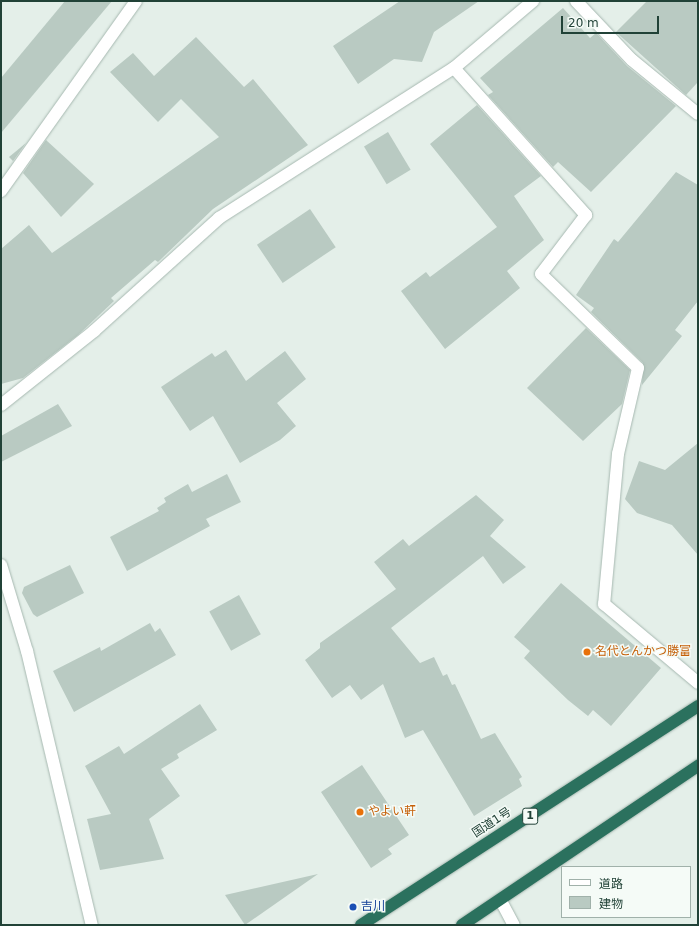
<!DOCTYPE html>
<html>
<head>
<meta charset="utf-8">
<style>
  body { margin:0 }
  #map { position:relative; width:699px; height:926px; overflow:hidden; background:#e4efe9; font-family:"DejaVu Sans","Noto Sans JP",sans-serif }
  div>[style] { position:absolute }
  .building>* { inset:0; background:#b9cac2; transform-origin:0 0 }
  .roads { filter:drop-shadow(0 0 1px #a6b8b0) drop-shadow(0 0 1px #a6b8b0) }
  .street>* { height:12px; margin:-6px; padding:0 6px; transform-origin:6px; border-radius:6px; background:#fff }
  .highway>* { height:12px; margin:-6px; padding:0 6px; transform-origin:6px; border-radius:6px; background:#2b715e }
  .dots>* { width:11px; height:11px; translate:-50% -50%; box-sizing:border-box; border:2px solid #f5fbf7; border-radius:50% }
  span { translate:-50% -50%; white-space:nowrap; text-align:center; line-height:1.15; -webkit-text-stroke:3px #f5fbf7; paint-order:stroke }
  .shield-label span { padding:1px 3px; background:#f5fbf7; border:1px solid; border-radius:3px; -webkit-text-stroke-width:0 }
  .shield-label { font-size:11px; color:#214237; font-weight:700 }
  .food-label { font-size:12px; color:#c56008 }
  .left { translate:0 -50%; text-align:left }
  .street-label { font-size:12px; color:#214237 }
  .transit-label { font-size:12px; color:#164399 }
  .frame { position:absolute; inset:0; border:2px solid #214237; pointer-events:none }
  .legend { position:absolute; left:561px; top:866px; width:130px; height:52px; box-sizing:border-box; background:#f5fbf7; border:1px solid #a0b1aa; margin:0; padding:5px 7px; list-style:none; font-size:12px; color:#214237 }
  .legend li { display:flex; align-items:center; gap:8px; height:20px }
  .legend b { width:20px; border:1px solid #a0b1aa }
  .scale { position:absolute; left:561px; top:16px; width:98px; height:18px; box-sizing:border-box; border:2px solid #214237; border-top:0; padding-left:5px; font-size:12px; line-height:14px; white-space:nowrap; color:#214237; -webkit-text-stroke:3px #f5fbf7; paint-order:stroke }
</style>
</head>
<body>
<div id="map">
  <div class="building">
    <i style="clip-path:polygon(65px 1px,112px 1px,1px 133px,1px 78px)"></i>
    <i style="clip-path:polygon(400px 1px,479px 1px,434px 32px,422px 62px,394px 59px,358px 84px,333px 46px)"></i>
    <i style="clip-path:polygon(647px 1px,698px 1px,698px 82px,686px 95px,616px 32px)"></i>
    <i style="clip-path:polygon(563px 8px,590px 38px,596px 33px,627px 66px,676px 106px,591px 192px,558px 162px,553px 167px,488px 95px,493px 92px,480px 78px)"></i>
    <i style="clip-path:polygon(196px 37px,244px 87px,253px 79px,308px 145px,213px 209px,158px 262px,155px 260px,111px 298px,114px 301px,78px 335px,23px 378px,1px 384px,1px 249px,29px 225px,52px 253px,219px 137px,181px 99px,158px 122px,110px 72px,133px 53px,154px 76px)"></i>
    <i style="clip-path:polygon(477px 105px,541px 176px,514px 196px,544px 240px,507px 271px,520px 288px,445px 349px,401px 291px,426px 272px,430px 277px,497px 227px,430px 144px)"></i>
    <i style="left:388px;top:132px;width:44px;height:28px;rotate:59deg"></i>
    <i style="clip-path:polygon(46px 140px,94px 184px,61px 217px,23px 173px)"></i>
    <i style="clip-path:polygon(26px 143px,13px 161px,9px 157px)"></i>
    <i style="clip-path:polygon(676px 172px,698px 185px,698px 301px,675px 330px,682px 336px,642px 385px,643px 363px,591px 312px,594px 308px,576px 295px,614px 239px,618px 242px)"></i>
    <i style="left:310px;top:209px;width:46px;height:64px;rotate:56deg"></i>
    <i style="clip-path:polygon(586px 328px,630px 370px,622px 404px,583px 441px,527px 388px)"></i>
    <i style="clip-path:polygon(226px 350px,246px 381px,285px 351px,306px 379px,277px 403px,296px 426px,280px 440px,240px 463px,213px 416px,190px 431px,161px 387px,212px 353px,215px 357px)"></i>
    <i style="clip-path:polygon(58px 404px,72px 426px,1px 462px,1px 436px)"></i>
    <i style="clip-path:polygon(698px 443px,698px 555px,672px 525px,637px 513px,625px 499px,639px 461px,665px 470px)"></i>
    <i style="clip-path:polygon(227px 474px,241px 502px,206px 519px,210px 526px,127px 571px,110px 537px,159px 511px,157px 508px,166px 502px,164px 498px,188px 484px,192px 492px)"></i>
    <i style="clip-path:polygon(476px 495px,504px 520px,490px 536px,526px 567px,503px 584px,483px 556px,391px 628px,420px 663px,434px 657px,443px 676px,447px 674px,452px 685px,455px 684px,481px 739px,495px 733px,522px 777px,519px 779px,522px 786px,474px 816px,423px 730px,405px 738px,383px 684px,361px 700px,350px 685px,332px 698px,305px 660px,320px 648px,320px 643px,396px 589px,374px 562px,403px 539px,409px 546px)"></i>
    <i style="clip-path:polygon(70px 565px,84px 593px,37px 617px,33px 614px,22px 593px,24px 587px)"></i>
    <i style="clip-path:polygon(561px 583px,661px 668px,611px 726px,593px 710px,588px 716px,568px 700px,524px 658px,530px 651px,514px 637px)"></i>
    <i style="left:239px;top:595px;width:45px;height:34px;rotate:61deg"></i>
    <i style="clip-path:polygon(150px 623px,155px 632px,160px 628px,176px 655px,74px 712px,53px 671px,100px 647px,101px 651px)"></i>
    <i style="clip-path:polygon(200px 704px,217px 730px,177px 754px,179px 758px,161px 769px,180px 796px,149px 819px,164px 859px,100px 870px,87px 819px,111px 814px,85px 766px,119px 746px,124px 754px)"></i>
    <i style="clip-path:polygon(362px 765px,409px 835px,388px 849px,392px 854px,371px 868px,321px 792px)"></i>
    <i style="clip-path:polygon(318px 874px,245px 925px,225px 895px)"></i>
  </div>
  <div class="roads">
    <div class="street">
      <i style="left:576px;top:1px;width:81px;rotate:46.5deg"></i>
      <i style="left:632px;top:60px;width:85px;rotate:39.3deg"></i>
      <i style="left:454px;top:68px;width:198px;rotate:48.1deg"></i>
      <i style="left:586px;top:215px;width:74px;rotate:127.3deg"></i>
      <i style="left:541px;top:274px;width:135px;rotate:44.1deg"></i>
      <i style="left:638px;top:368px;width:88px;rotate:103.1deg"></i>
      <i style="left:618px;top:454px;width:151px;rotate:95.3deg"></i>
      <i style="left:604px;top:604px;width:123px;rotate:40deg"></i>
      <i style="left:1px;top:191px;width:233px;rotate:-54.6deg"></i>
      <i style="left:1px;top:405px;width:119px;rotate:-38.5deg"></i>
      <i style="left:94px;top:331px;width:169px;rotate:-42.1deg"></i>
      <i style="left:219px;top:218px;width:279px;rotate:-32.6deg"></i>
      <i style="left:454px;top:68px;width:104px;rotate:-40.3deg"></i>
      <i style="left:1px;top:565px;width:90px;rotate:73.2deg"></i>
      <i style="left:27px;top:651px;width:282px;rotate:76.7deg"></i>
      <i style="left:501px;top:901px;width:27px;rotate:62deg"></i>
    </div>
    <div class="highway">
      <i style="left:361px;top:925px;width:402px;rotate:-33deg"></i>
      <i style="left:462px;top:925px;width:285px;rotate:-34deg"></i>
    </div>
  </div>
  <div class="dots">
    <i style="left:587px;top:652px;background:#e8710a"></i>
    <i style="left:360px;top:812px;background:#e8710a"></i>
    <i style="left:353px;top:907px;background:#1a4fb4"></i>
  </div>
  <div class="shield-label">
    <span style="left:530px;top:816px">1</span>
  </div>
  <div class="food-label">
    <span class="left" style="left:595px;top:652px">名代とんかつ勝富</span>
    <span class="left" style="left:368px;top:812px">やよい軒</span>
  </div>
  <div class="street-label">
    <span style="left:492px;top:823px;rotate:-33deg">国道1号</span>
  </div>
  <div class="transit-label">
    <span class="left" style="left:361px;top:907px">吉川</span>
  </div>
  <div class="frame"></div>
  <ul class="legend">
  <li><b style="height:5px;background:#fff"></b>道路</li>
  <li><b style="height:11px;background:#b9cac2"></b>建物</li>
  </ul>
  <div class="scale">20 m</div>
</div>
</body>
</html>
